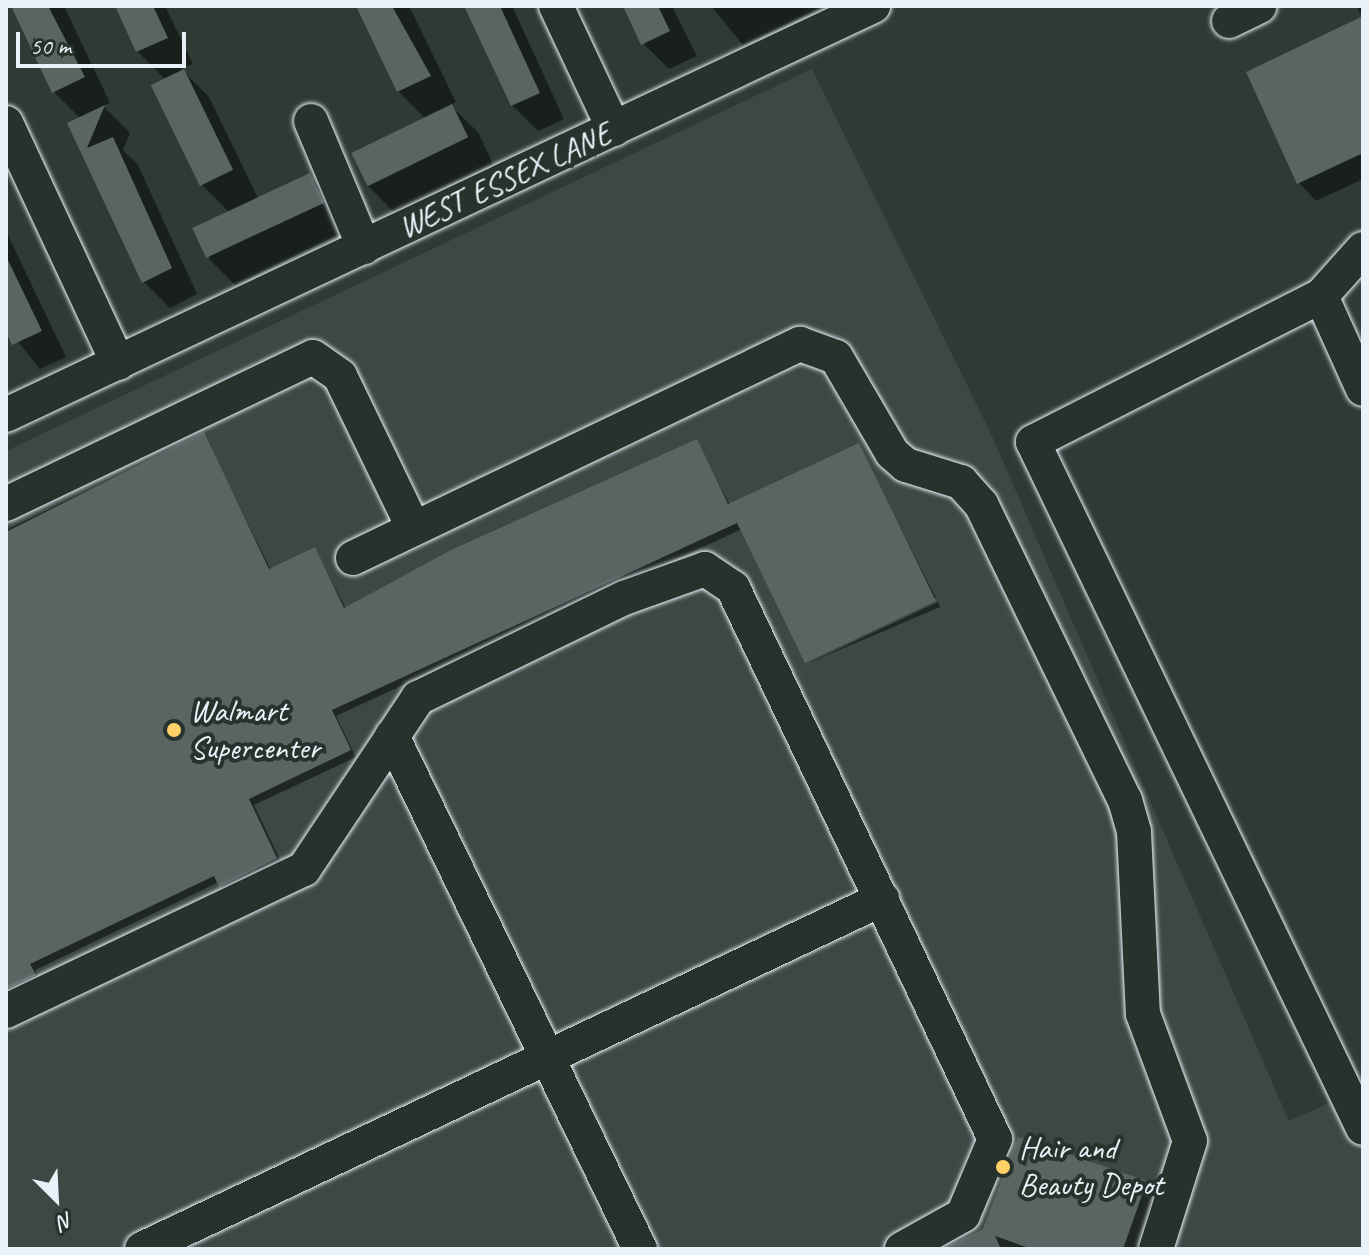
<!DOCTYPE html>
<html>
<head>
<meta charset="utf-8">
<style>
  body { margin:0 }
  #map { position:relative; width:1369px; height:1255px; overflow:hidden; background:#2e3b35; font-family:Caveat,sans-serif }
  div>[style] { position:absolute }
  .built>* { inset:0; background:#3b4843 }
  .shadow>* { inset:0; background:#0007 }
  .building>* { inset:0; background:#596563; transform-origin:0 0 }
  .roads { filter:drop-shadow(0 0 2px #e8f1f8) drop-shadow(0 0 2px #e8f1f8) }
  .minor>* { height:34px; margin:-17px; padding:0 17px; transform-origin:17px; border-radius:17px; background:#26332d }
  .dots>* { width:22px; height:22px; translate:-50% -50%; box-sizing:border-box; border:4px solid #26332d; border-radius:50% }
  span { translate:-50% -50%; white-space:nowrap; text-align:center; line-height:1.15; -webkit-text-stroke:8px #26332d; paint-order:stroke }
  .street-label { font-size:32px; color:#e8f1f8 }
  .poi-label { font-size:32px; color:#e8f1f8 }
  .left { translate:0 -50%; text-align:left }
  .frame { position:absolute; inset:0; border:8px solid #e8f1f8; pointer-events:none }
  .north { position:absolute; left:16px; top:1159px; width:80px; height:80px; -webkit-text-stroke:6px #26332d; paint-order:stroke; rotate:156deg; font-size:22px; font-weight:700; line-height:32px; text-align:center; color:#e8f1f8 }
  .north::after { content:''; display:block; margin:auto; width:28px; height:36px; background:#e8f1f8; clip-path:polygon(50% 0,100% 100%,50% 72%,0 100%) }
  .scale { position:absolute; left:16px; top:32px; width:170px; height:36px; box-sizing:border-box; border:4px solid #e8f1f8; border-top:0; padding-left:10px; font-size:24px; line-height:28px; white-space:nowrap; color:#e8f1f8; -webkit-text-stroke:6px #26332d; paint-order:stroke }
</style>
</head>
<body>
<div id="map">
  <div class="built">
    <i style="clip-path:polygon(812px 69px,992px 436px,1289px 1121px,1363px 1088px,1363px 1249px,6px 1249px,6px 451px)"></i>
  </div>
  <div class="shadow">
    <i style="clip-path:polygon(13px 6px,64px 6px,110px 103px,103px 106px,130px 133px,123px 150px,138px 165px,197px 294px,170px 308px,144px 282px,70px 124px,81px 119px,54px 92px)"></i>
    <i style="clip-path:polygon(115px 6px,165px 6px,193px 64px,181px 69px,209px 97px,259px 200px,309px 176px,335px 202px,348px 230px,235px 285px,209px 259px,230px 213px,202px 185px,166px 80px,137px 51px)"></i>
    <i style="clip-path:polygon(358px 6px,409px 6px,456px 102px,450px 105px,478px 132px,493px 164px,394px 212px,368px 186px,426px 119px,398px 91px)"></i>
    <i style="clip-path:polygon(466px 6px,512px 6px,564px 119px,538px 131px,512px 105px)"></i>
    <i style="clip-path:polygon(625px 6px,672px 6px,697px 56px,669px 69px,643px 43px)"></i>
    <i style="clip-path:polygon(711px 6px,825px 6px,743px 45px)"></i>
    <i style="clip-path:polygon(1356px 6px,1363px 6px,1363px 179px,1316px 201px,1299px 183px,1363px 18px)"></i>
    <i style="clip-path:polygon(6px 231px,66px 357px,40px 369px,6px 327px)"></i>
    <i style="clip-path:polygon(203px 434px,271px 570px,315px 549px,346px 609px,696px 442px,730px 505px,858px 445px,936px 598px,806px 660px,742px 529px,336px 716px,356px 757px,254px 805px,282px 864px,226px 892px,219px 882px,35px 970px,40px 981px,6px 993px,6px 530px)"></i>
    <i style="clip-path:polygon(938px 602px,940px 607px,809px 663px)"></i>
    <i style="clip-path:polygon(1146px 1182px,1159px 1196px,1140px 1249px,946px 1249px)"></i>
  </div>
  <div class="building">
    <i style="clip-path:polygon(11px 6px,48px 6px,85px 77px,52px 93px)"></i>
    <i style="clip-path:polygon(115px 6px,153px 6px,168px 38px,136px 52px)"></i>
    <i style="clip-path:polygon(356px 6px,392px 6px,431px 76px,397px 92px)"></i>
    <i style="clip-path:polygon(464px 6px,500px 6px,540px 93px,511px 106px)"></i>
    <i style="clip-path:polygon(623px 6px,658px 6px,670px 31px,641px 45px)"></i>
    <i style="clip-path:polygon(1363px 16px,1363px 153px,1297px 184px,1246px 72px)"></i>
    <i style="left:184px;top:69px;width:112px;height:37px;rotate:64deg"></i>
    <i style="left:452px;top:104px;width:37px;height:112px;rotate:64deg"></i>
    <i style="clip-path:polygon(105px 105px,87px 148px,113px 137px,172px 268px,142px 283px,67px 123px)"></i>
    <i style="left:310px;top:173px;width:33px;height:130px;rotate:65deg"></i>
    <i style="clip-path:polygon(6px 256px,42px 331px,12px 345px,6px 332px)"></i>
    <i style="clip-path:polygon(204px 432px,269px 569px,315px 547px,344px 608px,451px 550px,697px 439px,728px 504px,859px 443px,936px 601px,805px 663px,737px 523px,332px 710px,351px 750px,249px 799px,277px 858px,219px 887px,214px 876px,30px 964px,36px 975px,6px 989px,6px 532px)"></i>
    <i style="clip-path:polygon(1018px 1137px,1147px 1181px,1123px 1249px,1032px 1249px,995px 1236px,1001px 1249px,943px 1249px,983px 1229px)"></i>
  </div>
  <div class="roads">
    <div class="minor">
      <i style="left:556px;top:6px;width:136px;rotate:64.8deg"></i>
      <i style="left:1229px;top:21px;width:34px;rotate:-26deg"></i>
      <i style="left:311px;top:121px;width:137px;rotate:67.2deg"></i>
      <i style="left:6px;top:123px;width:265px;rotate:65deg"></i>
      <i style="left:1363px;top:249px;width:63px;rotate:131.8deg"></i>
      <i style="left:1321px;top:296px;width:323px;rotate:153.1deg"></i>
      <i style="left:1033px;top:442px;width:761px;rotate:64.31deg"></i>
      <i style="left:1321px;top:296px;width:102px;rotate:65.7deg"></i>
      <i style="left:6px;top:415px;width:959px;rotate:-25.26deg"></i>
      <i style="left:6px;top:504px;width:340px;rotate:-25.6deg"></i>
      <i style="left:313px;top:357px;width:33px;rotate:35deg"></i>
      <i style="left:340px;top:376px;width:168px;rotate:64.2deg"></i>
      <i style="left:353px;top:558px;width:496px;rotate:-25.6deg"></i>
      <i style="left:800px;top:344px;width:38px;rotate:20deg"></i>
      <i style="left:836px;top:357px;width:111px;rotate:59.7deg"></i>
      <i style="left:892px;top:453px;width:18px;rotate:41deg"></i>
      <i style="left:906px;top:465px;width:58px;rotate:17.2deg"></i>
      <i style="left:961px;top:482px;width:30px;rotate:48deg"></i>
      <i style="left:981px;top:504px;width:329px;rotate:64.1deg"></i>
      <i style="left:1125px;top:800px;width:33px;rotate:74deg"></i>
      <i style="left:1134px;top:832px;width:182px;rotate:87.2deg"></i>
      <i style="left:1143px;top:1014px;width:135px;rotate:69.7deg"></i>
      <i style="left:1190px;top:1141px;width:113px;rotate:107.5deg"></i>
      <i style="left:392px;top:736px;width:570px;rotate:64.2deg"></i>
      <i style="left:6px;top:1011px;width:330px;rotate:-25.5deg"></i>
      <i style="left:304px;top:869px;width:206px;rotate:-56.3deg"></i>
      <i style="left:418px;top:698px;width:229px;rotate:-25.9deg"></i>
      <i style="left:624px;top:598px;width:86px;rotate:-19.7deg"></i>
      <i style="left:705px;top:569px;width:34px;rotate:34deg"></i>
      <i style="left:733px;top:588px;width:610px;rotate:64.57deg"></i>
      <i style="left:995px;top:1139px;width:82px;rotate:112.8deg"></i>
      <i style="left:963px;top:1215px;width:70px;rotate:150.9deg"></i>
      <i style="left:142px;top:1249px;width:819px;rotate:-25.31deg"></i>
    </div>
  </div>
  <div class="dots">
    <i style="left:174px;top:730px;background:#ffd166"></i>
    <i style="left:1003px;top:1167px;background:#ffd166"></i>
  </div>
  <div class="street-label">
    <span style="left:505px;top:181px;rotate:-25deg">WEST ESSEX LANE</span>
  </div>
  <div class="poi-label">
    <span class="left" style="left:190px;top:730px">Walmart<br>Supercenter</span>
    <span class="left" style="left:1019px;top:1167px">Hair and<br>Beauty Depot</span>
  </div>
  <div class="frame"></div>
  <div class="north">N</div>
  <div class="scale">50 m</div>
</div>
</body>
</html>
